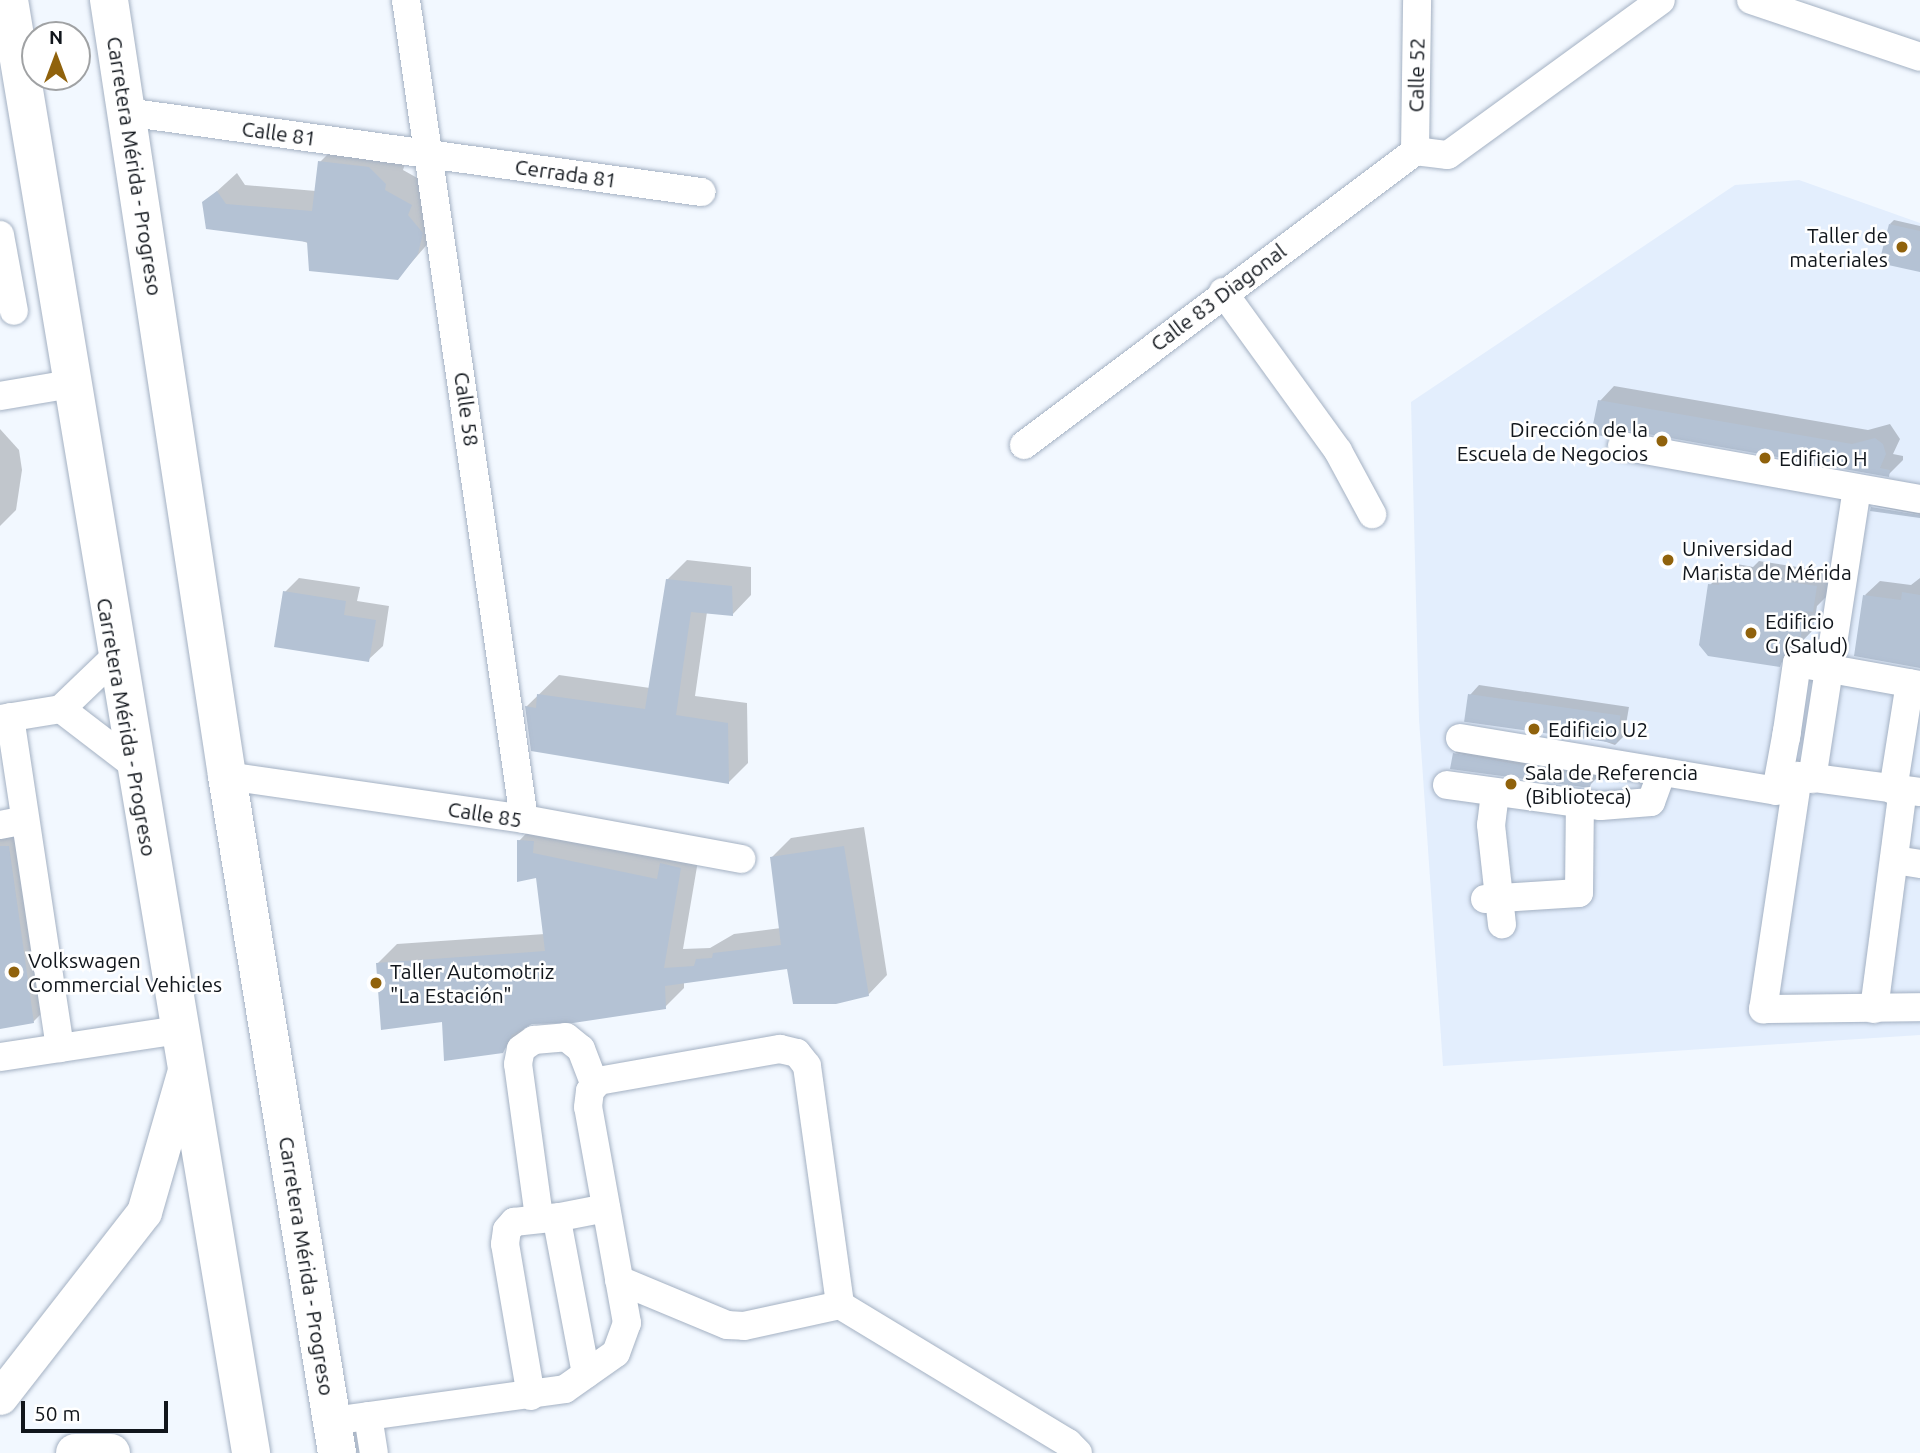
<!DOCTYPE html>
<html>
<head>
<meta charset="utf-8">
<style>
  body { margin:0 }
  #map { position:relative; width:1920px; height:1453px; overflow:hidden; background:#f2f8ff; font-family:Ubuntu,sans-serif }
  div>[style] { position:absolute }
  .built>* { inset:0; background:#e3eefd }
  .shadow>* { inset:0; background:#0003 }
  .building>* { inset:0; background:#b4c2d4; transform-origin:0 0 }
  .roads { filter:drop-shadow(0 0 2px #a4b1c3) drop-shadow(0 0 2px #a4b1c3) }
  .minor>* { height:28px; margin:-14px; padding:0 14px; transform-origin:14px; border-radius:14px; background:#fff }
  .major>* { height:35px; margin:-17.5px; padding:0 17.5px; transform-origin:17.5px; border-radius:17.5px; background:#fff }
  .highway>* { height:38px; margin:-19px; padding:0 19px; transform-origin:19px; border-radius:19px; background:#fff }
  .dots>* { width:19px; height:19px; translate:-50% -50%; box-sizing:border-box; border:4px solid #fff; border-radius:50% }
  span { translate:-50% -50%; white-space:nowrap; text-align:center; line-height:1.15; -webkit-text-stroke:5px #fff; paint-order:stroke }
  .street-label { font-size:21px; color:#11161c }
  .poi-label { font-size:21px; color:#11161c }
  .right { translate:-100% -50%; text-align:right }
  .left { translate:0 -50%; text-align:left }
  .north { position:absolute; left:21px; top:21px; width:70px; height:70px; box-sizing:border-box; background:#fff; border:2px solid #a0a2a4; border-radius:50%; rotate:0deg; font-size:19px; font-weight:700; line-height:28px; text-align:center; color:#11161c }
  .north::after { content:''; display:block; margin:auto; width:24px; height:32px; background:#90620c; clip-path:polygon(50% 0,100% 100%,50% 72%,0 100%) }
  .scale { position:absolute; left:21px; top:1401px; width:147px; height:32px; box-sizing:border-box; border:4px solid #11161c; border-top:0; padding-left:9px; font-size:21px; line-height:24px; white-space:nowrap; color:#11161c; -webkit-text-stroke:5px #fff; paint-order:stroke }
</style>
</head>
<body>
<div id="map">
  <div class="built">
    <i style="clip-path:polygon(1799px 180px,1920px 223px,1920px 1035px,1443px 1066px,1419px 719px,1411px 402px,1735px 185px)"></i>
  </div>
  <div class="shadow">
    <i style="clip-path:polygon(339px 143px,405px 164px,403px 170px,430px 185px,437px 233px,398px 278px,204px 203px,237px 173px,245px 185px,316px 191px,320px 162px)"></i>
    <i style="clip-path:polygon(1894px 220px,1920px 226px,1920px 271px,1890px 224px)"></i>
    <i style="clip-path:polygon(1614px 386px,1868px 430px,1890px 424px,1900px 439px,1893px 454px,1903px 456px,1903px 460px,1888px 475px,1600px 401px)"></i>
    <i style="clip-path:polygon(0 429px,19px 450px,22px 470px,16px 510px,0 526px)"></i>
    <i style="clip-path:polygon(1887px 493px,1920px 498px,1920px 515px,1874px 506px)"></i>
    <i style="clip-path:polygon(687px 560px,751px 567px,751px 595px,732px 615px,707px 612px,695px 696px,747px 703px,748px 763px,728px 783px,526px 707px,559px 675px,650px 688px,667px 580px)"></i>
    <i style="clip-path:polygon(1759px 561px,1830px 572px,1827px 596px,1817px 606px,1813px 630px,1779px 665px,1710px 585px,1725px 570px,1737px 564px,1753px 567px)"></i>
    <i style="clip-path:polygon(299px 578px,360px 587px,357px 601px,389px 606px,383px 646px,368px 660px,285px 592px)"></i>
    <i style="clip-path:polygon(1920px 578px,1920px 667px,1865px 595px,1880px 581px,1911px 585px)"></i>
    <i style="clip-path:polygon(1479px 685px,1629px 707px,1624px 736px,1615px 745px,1470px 695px)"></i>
    <i style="clip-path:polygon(1464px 744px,1600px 768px,1599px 776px,1589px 786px,1455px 753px)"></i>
    <i style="clip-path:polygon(538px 821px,700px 849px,683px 949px,710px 948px,734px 934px,781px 928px,772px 857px,791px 838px,864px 827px,887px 975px,868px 995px,789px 967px,684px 982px,684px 988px,665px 1007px,531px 1022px,502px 1051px,443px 1020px,377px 964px,397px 944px,545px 934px,537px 876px,519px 841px)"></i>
    <i style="clip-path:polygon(28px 824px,53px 1002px,33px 1022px,0 1027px,0 828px)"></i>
  </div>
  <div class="building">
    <i style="clip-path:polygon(318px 161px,369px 167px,386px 184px,385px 190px,412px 205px,408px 215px,423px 233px,418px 254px,398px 280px,309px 271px,307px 242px,206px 229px,202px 202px,217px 191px,226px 204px,312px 211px)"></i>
    <i style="clip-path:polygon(1889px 224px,1920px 231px,1920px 272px,1879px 263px)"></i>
    <i style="clip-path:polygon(1598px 400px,1852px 444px,1875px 438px,1883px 444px,1886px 454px,1880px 468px,1890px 470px,1889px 477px,1625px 430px,1608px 437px,1591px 434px)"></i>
    <i style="clip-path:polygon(1871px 507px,1920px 515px,1920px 518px,1870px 511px)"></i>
    <i style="clip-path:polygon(1743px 575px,1817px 586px,1813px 612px,1805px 611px,1799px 647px,1785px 652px,1780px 667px,1708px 656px,1699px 645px,1708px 584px,1719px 585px,1720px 578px,1742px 581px)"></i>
    <i style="clip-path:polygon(666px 579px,732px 586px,733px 616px,691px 612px,676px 715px,728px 723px,729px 784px,531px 751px,525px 706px,536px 708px,537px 694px,645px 709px)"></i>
    <i style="clip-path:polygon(283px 591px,346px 601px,344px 615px,376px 620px,369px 662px,274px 647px)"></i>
    <i style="clip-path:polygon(1902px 592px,1920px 595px,1920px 668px,1854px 656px,1863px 595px,1901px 600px)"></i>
    <i style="left:1468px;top:694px;width:154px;height:28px;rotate:8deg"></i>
    <i style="clip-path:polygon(1453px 753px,1592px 777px,1590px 788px,1450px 769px)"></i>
    <i style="clip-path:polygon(517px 840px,534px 841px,533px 853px,657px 879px,660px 863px,681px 868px,664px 968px,694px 966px,696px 959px,712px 958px,713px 953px,781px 945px,770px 857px,844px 846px,869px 996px,836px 1004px,793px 1004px,787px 969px,665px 986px,666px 1009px,573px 1023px,532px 1024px,512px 1035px,503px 1053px,444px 1061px,442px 1022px,381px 1030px,376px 963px,545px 951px,536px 878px,517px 882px)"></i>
    <i style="clip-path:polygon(0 846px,9px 846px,34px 1023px,0 1029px)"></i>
  </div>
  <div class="roads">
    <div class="minor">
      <i style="left:406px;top:0;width:827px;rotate:81.8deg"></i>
      <i style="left:1751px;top:0;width:178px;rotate:18.6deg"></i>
      <i style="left:126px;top:112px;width:581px;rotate:7.92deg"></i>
      <i style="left:1415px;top:151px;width:33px;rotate:7deg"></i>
      <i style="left:1448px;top:155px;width:263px;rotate:-36deg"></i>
      <i style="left:1415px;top:151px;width:151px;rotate:-89.2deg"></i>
      <i style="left:0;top:235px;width:77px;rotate:79.6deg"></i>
      <i style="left:1223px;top:292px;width:196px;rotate:54.1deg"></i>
      <i style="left:1338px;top:451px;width:72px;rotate:61.6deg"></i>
      <i style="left:0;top:396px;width:72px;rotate:-9.6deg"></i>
      <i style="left:1024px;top:445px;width:489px;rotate:-36.9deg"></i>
      <i style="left:1622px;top:446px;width:303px;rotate:10.1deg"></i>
      <i style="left:61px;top:709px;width:91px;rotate:37.4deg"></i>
      <i style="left:10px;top:717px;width:335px;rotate:81.4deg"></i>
      <i style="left:0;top:719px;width:62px;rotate:-9.3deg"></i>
      <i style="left:61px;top:709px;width:75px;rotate:-43.9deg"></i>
      <i style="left:1460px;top:738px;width:320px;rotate:9.5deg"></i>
      <i style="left:1776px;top:791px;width:61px;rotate:-79.6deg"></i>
      <i style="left:1786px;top:738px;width:76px;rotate:-81.7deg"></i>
      <i style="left:1797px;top:663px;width:125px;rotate:10.1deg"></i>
      <i style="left:227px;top:776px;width:300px;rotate:8.2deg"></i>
      <i style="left:524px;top:819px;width:221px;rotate:10.4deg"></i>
      <i style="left:1812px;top:779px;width:294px;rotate:-81.2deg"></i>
      <i style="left:1447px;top:785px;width:155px;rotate:7.8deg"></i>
      <i style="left:1601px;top:806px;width:50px;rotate:-4.6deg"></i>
      <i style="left:1651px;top:802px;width:32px;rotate:-70deg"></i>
      <i style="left:1893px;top:790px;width:108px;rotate:-81deg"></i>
      <i style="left:1920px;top:792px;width:123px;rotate:-172.5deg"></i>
      <i style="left:1798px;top:776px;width:236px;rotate:98.5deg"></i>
      <i style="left:1763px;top:1009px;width:157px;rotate:-0.7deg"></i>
      <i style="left:1495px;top:793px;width:32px;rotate:97deg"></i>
      <i style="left:1491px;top:825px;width:100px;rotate:83.7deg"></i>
      <i style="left:0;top:825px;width:25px;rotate:-11deg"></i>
      <i style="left:1895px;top:860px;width:25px;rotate:9deg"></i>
      <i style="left:1485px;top:899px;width:94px;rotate:-3.7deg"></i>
      <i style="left:1579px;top:893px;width:90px;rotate:-89.4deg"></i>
      <i style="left:1874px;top:1009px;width:221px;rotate:-82.5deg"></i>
      <i style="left:0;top:1057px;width:181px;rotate:-8.6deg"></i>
      <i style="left:539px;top:1217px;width:154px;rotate:-97.8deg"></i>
      <i style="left:518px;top:1064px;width:15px;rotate:-79deg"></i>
      <i style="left:521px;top:1049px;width:16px;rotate:-35deg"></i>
      <i style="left:534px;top:1040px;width:32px;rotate:-5deg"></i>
      <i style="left:566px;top:1037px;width:19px;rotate:39deg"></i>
      <i style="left:581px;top:1049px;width:39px;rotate:69deg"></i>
      <i style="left:619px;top:1280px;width:117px;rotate:22.6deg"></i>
      <i style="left:727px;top:1325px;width:17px;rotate:3deg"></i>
      <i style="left:744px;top:1326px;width:98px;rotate:-12.3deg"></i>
      <i style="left:586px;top:1374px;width:151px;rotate:-100.7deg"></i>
      <i style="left:558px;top:1226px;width:9px;rotate:-77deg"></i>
      <i style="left:560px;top:1217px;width:47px;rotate:-11.1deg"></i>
      <i style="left:531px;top:1396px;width:154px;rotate:-99.7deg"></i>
      <i style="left:505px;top:1244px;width:14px;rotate:-82deg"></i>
      <i style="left:507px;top:1230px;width:11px;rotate:-49deg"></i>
      <i style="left:514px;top:1222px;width:46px;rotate:-6.2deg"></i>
      <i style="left:368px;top:1416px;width:37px;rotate:81deg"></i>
      <i style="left:332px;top:1421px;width:235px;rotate:-7.8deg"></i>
      <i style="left:565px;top:1389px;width:62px;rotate:-35.2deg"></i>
      <i style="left:616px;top:1353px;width:32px;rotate:-70deg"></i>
      <i style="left:627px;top:1323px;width:219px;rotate:-100.2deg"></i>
      <i style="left:588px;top:1107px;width:16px;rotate:-83deg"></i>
      <i style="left:590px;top:1091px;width:13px;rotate:-51deg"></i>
      <i style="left:598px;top:1081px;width:185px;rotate:-10deg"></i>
      <i style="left:780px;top:1049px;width:17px;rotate:13deg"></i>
      <i style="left:797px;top:1053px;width:16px;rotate:52deg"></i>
      <i style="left:807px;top:1066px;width:241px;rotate:82.1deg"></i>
      <i style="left:840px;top:1305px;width:267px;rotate:31.2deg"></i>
      <i style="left:1068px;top:1443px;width:14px;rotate:45deg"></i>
    </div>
    <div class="major">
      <i style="left:0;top:1397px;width:234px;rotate:-52.1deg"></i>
      <i style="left:144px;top:1212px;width:148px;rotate:-73.9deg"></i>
    </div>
    <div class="highway">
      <i style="left:9px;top:0;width:1473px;rotate:80.54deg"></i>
      <i style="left:109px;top:0;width:785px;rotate:81.35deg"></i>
      <i style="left:227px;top:776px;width:686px;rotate:80.77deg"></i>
      <i style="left:75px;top:1453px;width:36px"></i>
    </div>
  </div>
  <div class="dots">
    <i style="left:1902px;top:247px;background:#90620c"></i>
    <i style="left:1662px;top:441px;background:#90620c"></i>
    <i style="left:1765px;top:458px;background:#90620c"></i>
    <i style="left:1668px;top:560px;background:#90620c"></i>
    <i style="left:1751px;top:633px;background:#90620c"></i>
    <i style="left:1534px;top:729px;background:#90620c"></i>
    <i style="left:1511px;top:784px;background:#90620c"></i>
    <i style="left:14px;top:972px;background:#90620c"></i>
    <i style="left:376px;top:983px;background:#90620c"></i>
  </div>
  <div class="street-label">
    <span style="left:1416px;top:75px;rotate:-89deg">Calle 52</span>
    <span style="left:279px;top:133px;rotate:8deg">Calle 81</span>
    <span style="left:135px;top:166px;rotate:81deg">Carretera Mérida - Progreso</span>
    <span style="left:566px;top:173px;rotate:8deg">Cerrada 81</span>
    <span style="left:1218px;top:297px;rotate:-37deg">Calle 83 Diagonal</span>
    <span style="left:467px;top:409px;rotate:82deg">Calle 58</span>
    <span style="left:127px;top:727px;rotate:80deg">Carretera Mérida - Progreso</span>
    <span style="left:485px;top:814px;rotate:9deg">Calle 85</span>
    <span style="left:307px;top:1266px;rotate:81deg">Carretera Mérida - Progreso</span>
  </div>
  <div class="poi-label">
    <span class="right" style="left:1888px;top:247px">Taller de<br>materiales</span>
    <span class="right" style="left:1648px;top:441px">Dirección de la<br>Escuela de Negocios</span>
    <span class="left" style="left:1779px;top:458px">Edificio H</span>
    <span class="left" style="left:1682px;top:560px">Universidad<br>Marista de Mérida</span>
    <span class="left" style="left:1765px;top:633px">Edificio<br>G (Salud)</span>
    <span class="left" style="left:1548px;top:729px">Edificio U2</span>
    <span class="left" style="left:1525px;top:784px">Sala de Referencia<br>(Biblioteca)</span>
    <span class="left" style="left:28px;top:972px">Volkswagen<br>Commercial Vehicles</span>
    <span class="left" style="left:390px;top:983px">Taller Automotriz<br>"La Estación"</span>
  </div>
  <div class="north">N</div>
  <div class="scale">50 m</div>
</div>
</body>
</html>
